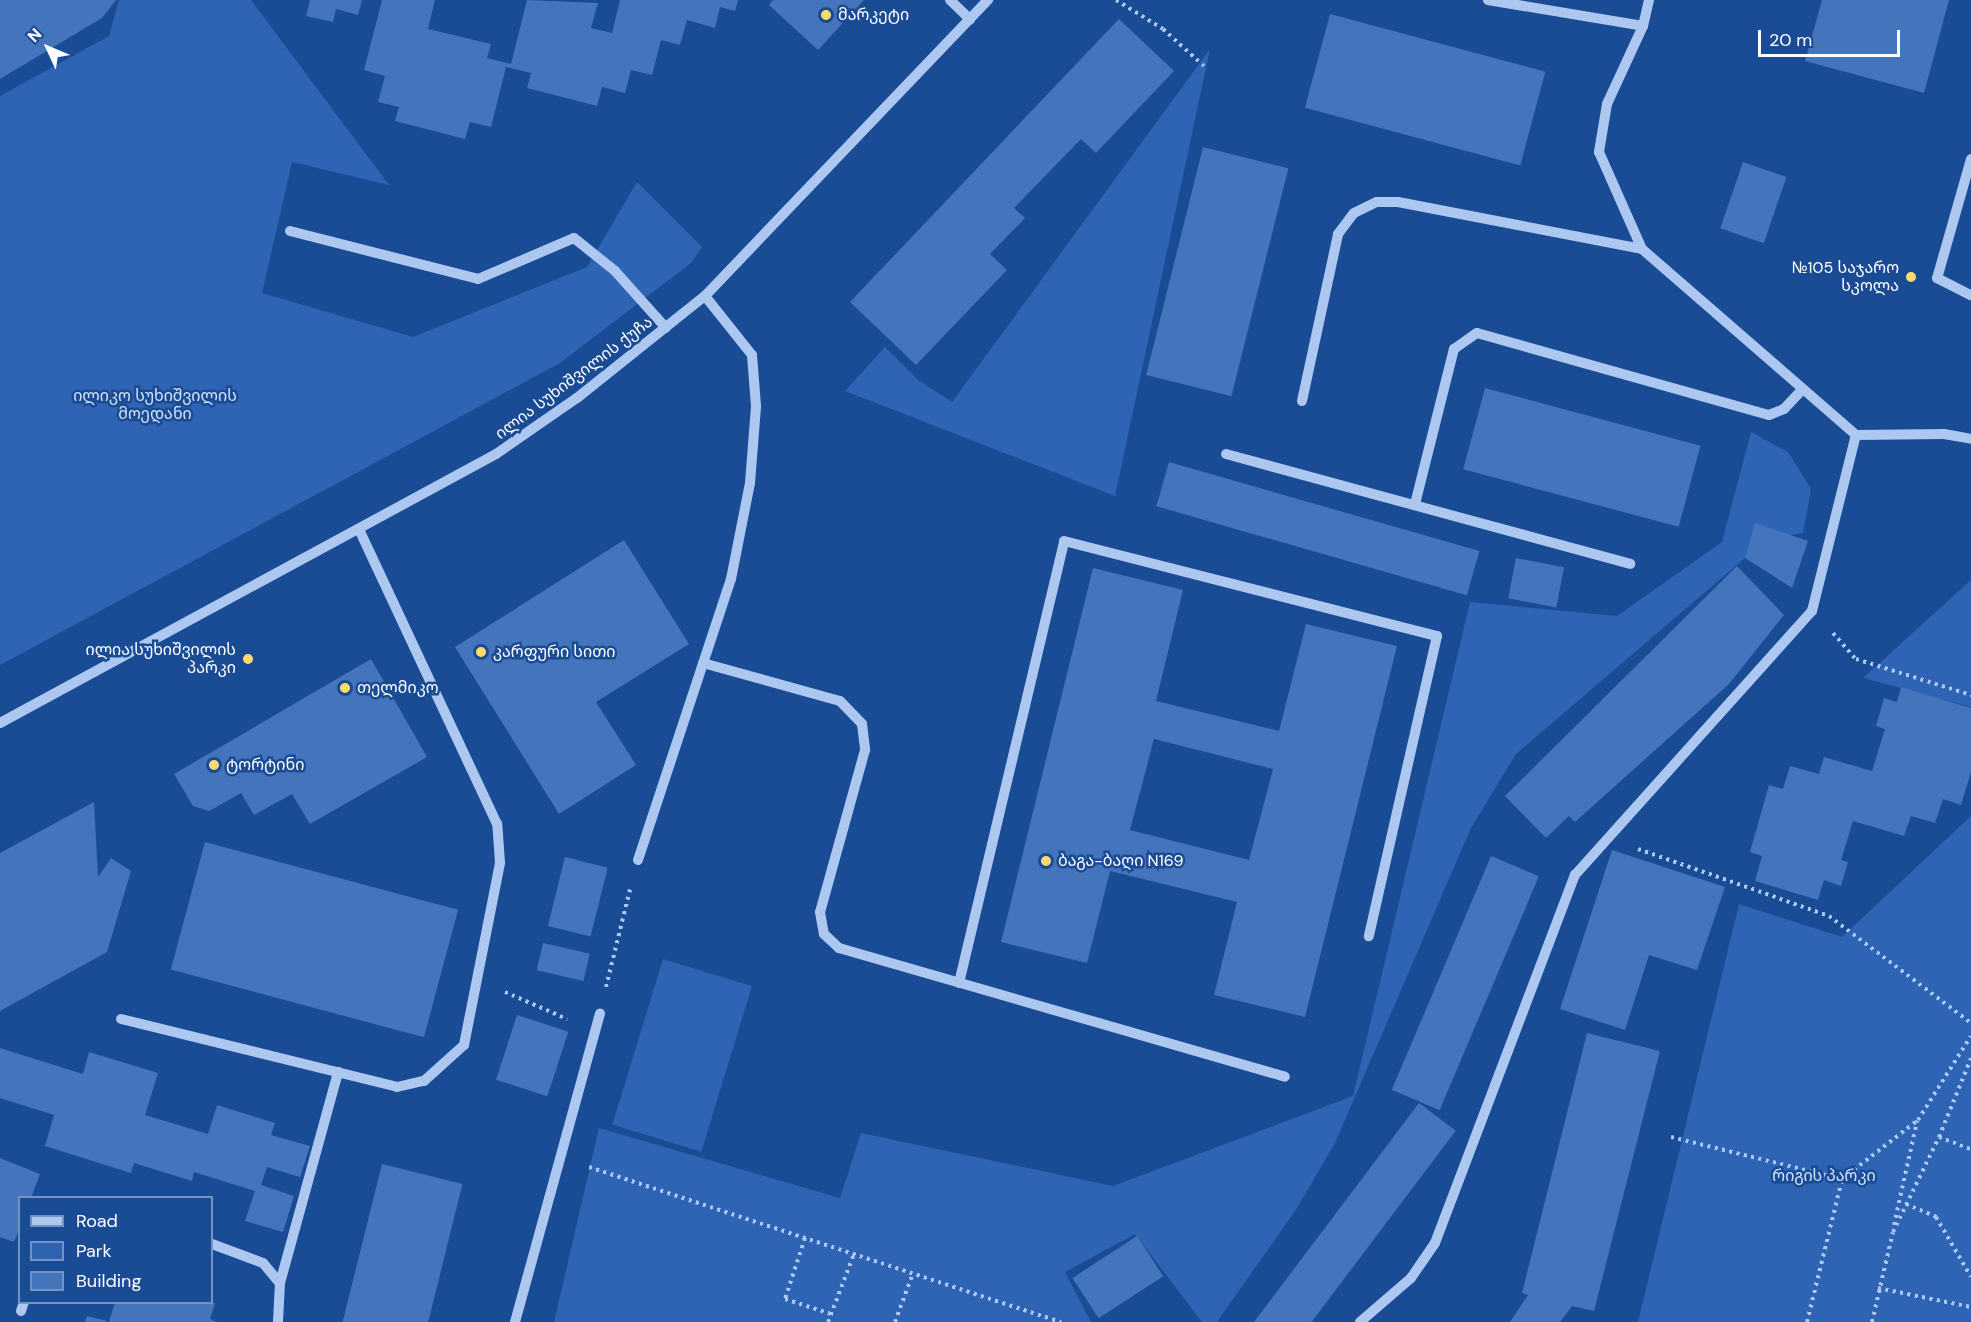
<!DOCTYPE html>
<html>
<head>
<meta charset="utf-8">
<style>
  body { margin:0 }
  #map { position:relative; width:1971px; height:1322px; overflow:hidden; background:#1a4b95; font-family:"DM Sans","Noto Sans Georgian",sans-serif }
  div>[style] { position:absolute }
  .green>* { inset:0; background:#2e64b3; transform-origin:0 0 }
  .building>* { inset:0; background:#4374bc; transform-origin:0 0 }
  .path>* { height:4px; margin-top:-2px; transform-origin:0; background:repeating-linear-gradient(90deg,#adc8f0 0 3px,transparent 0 7.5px) }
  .minor>* { height:10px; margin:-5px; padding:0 5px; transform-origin:5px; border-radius:5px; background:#adc8f0 }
  .dots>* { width:16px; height:16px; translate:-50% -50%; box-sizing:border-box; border:3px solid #1a4b95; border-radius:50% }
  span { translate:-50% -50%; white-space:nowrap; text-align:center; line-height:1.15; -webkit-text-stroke:5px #1a4b95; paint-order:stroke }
  .poi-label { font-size:16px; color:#fff }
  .left { translate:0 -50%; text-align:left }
  .right { translate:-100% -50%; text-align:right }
  .street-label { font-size:16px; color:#fff }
  .park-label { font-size:16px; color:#d4e4fb }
  .legend { position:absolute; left:18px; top:1196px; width:195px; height:108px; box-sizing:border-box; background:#1a4b95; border:2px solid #7693bf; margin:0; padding:8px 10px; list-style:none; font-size:18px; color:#fff }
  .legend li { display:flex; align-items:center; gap:12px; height:30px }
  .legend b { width:30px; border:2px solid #7693bf }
  .north { position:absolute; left:18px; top:18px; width:60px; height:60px; -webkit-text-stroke:4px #1a4b95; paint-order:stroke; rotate:314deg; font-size:16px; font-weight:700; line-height:24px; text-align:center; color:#fff }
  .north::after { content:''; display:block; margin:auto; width:21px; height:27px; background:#fff; clip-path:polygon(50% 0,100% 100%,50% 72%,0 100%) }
  .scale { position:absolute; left:1758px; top:30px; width:142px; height:27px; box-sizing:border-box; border:3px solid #fff; border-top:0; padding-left:8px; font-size:18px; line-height:21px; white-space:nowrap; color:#fff; -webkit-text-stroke:4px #1a4b95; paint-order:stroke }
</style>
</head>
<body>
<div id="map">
  <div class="green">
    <i style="clip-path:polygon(119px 0,251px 0,389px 185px,292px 162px,262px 293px,413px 337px,587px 267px,637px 182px,702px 247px,691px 263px,560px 363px,0 665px,0 96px,109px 36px)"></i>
    <i style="clip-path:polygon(1210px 49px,1115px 496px,845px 391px,885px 347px,918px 380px,952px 402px)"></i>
    <i style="clip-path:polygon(1751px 432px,1788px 452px,1811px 489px,1803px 533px,1767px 539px,1516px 754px,1471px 828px,1335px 1143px,1297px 1208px,1217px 1322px,1202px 1322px,1135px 1234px,1065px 1272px,1091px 1322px,554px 1322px,599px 1128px,840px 1198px,861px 1133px,1113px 1186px,1353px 1096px,1470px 602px,1617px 616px,1722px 542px)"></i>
    <i style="clip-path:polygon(1971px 580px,1971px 707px,1863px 678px)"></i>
    <i style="clip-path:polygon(1971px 816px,1971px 1322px,1638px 1322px,1739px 904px,1842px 937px)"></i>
    <i style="left:663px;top:959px;width:93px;height:173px;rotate:17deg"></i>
  </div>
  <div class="building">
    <i style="clip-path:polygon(0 0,116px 0,102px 18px,0 79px)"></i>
    <i style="clip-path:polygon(310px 0,362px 0,358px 15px,336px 9px,333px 22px,306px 16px)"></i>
    <i style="clip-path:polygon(382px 0,435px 0,428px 29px,491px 44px,487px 58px,511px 64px,527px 0,598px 3px,591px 28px,612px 33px,620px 0,738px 0,735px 11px,720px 7px,715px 28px,687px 20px,680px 45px,661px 40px,652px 75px,631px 70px,625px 93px,602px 87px,597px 106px,527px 88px,531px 73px,506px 67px,491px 127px,470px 122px,465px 139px,395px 121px,399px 107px,378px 102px,385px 76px,364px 70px)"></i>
    <i style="clip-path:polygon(773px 0,864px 0,818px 50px,769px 5px)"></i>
    <i style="clip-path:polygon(1822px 0,1949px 0,1924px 93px,1805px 61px)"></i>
    <i style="left:1330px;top:14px;width:223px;height:97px;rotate:15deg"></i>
    <i style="clip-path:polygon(1119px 19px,1174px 71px,1096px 153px,1081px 139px,1014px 208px,1025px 218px,990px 254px,1007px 270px,916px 365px,850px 302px)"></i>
    <i style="left:1203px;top:147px;width:88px;height:235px;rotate:14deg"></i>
    <i style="left:1743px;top:162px;width:46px;height:70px;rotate:19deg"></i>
    <i style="left:1485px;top:388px;width:223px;height:84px;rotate:15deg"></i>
    <i style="left:1169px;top:462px;width:323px;height:46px;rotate:16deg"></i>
    <i style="clip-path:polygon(1755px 523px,1808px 541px,1792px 588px,1745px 558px)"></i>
    <i style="clip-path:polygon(624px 540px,689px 644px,596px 702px,636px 765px,559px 814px,455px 647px)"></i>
    <i style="left:1516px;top:558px;width:49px;height:41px;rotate:11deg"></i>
    <i style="clip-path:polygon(1737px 566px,1784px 615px,1729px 684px,1575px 822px,1569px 816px,1546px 838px,1505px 796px)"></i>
    <i style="clip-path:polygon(evenodd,1093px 568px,1183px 590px,1156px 701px,1279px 731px,1306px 624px,1397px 646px,1305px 1017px,1214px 995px,1237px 902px,1110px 871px,1087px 963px,1001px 942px,1093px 568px,1154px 739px,1273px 769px,1249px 860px,1130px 830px,1154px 739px)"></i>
    <i style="clip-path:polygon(371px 659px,427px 757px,310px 824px,292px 794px,254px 815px,241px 793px,209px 811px,193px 806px,174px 774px)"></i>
    <i style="clip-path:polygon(1901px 687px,1971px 708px,1971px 772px,1961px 805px,1943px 799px,1935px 823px,1911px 816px,1904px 836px,1853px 821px,1841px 860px,1848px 862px,1841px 886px,1824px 880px,1818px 900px,1755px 881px,1762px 856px,1750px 852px,1769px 785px,1783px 789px,1790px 766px,1819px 774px,1824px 757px,1872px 771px,1885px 729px,1876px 726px,1884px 698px,1897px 702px)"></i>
    <i style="clip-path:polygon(94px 802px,98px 877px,111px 858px,131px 871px,107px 952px,0 1011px,0 853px)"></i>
    <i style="left:205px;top:842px;width:262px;height:132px;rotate:15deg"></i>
    <i style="clip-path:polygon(1612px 850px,1725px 887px,1697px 970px,1649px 955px,1625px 1030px,1560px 1009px)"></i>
    <i style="left:1491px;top:856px;width:52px;height:254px;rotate:23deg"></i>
    <i style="left:565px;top:857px;width:44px;height:71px;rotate:14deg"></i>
    <i style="left:543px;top:943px;width:48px;height:28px;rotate:13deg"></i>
    <i style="left:517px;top:1015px;width:54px;height:68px;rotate:18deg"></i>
    <i style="clip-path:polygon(1587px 1033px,1660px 1051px,1594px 1311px,1572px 1306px,1560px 1322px,1510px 1322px,1528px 1295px,1522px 1293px)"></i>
    <i style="clip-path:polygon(0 1048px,83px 1074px,89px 1052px,158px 1073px,145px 1115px,208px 1134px,217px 1105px,275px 1123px,271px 1135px,310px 1146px,300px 1177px,267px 1167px,261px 1185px,294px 1196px,283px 1232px,245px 1221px,255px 1191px,194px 1172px,192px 1181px,134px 1163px,131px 1173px,45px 1146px,54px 1115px,0 1098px)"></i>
    <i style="left:1419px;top:1103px;width:46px;height:276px;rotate:37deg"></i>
    <i style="clip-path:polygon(0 1158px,40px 1174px,31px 1198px,20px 1198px,20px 1228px,14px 1242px,0 1237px)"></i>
    <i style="left:382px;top:1164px;width:83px;height:163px;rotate:14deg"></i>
    <i style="left:1137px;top:1236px;width:48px;height:77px;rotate:57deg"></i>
    <i style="clip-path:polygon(115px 1302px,212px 1302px,215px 1303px,210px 1319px,217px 1322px,109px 1322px)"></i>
    <i style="clip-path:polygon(87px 1316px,107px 1321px,107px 1322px,85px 1322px)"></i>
  </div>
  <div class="path">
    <i style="left:1116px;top:0;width:55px;rotate:31.7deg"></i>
    <i style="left:1163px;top:29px;width:55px;rotate:42.1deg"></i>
    <i style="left:1833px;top:633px;width:35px;rotate:49deg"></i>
    <i style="left:1856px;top:659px;width:121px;rotate:17.4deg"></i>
    <i style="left:1638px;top:849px;width:202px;rotate:19.3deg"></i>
    <i style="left:1829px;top:916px;width:178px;rotate:37deg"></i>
    <i style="left:606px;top:987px;width:101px;rotate:-76.2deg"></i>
    <i style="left:505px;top:992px;width:68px;rotate:23.5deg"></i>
    <i style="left:1671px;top:1137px;width:176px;rotate:13.8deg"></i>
    <i style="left:1939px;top:1137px;width:34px;rotate:21deg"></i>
    <i style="left:589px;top:1167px;width:497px;rotate:18.2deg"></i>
    <i style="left:1906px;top:1204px;width:33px;rotate:23deg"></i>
    <i style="left:1936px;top:1217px;width:69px;rotate:59.7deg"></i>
    <i style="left:1894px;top:1225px;width:107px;rotate:-77.5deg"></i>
    <i style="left:805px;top:1238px;width:64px;rotate:108.2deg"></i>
    <i style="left:785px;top:1299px;width:48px;rotate:18.1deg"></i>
    <i style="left:1878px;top:1288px;width:95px;rotate:11.5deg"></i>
    <i style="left:828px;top:1322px;width:73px;rotate:-69.1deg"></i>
    <i style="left:895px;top:1322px;width:52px;rotate:-69.8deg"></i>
    <i style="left:1807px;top:1322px;width:147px;rotate:-76.2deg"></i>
    <i style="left:1842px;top:1179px;width:96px;rotate:-37.8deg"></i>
    <i style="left:1918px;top:1120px;width:99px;rotate:-57.8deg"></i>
    <i style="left:1872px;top:1322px;width:92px;rotate:-76.9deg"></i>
    <i style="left:1893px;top:1232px;width:106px;rotate:-64.2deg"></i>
    <i style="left:1939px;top:1137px;width:85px;rotate:-67.9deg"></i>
  </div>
  <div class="minor">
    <i style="left:950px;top:0;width:28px;rotate:44deg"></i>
    <i style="left:1488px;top:0;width:157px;rotate:9.5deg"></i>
    <i style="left:1649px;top:0;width:27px;rotate:103deg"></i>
    <i style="left:1643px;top:26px;width:86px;rotate:114.8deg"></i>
    <i style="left:1607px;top:104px;width:49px;rotate:99.5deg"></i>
    <i style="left:1599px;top:152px;width:106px;rotate:66.1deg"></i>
    <i style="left:1642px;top:249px;width:284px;rotate:41deg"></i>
    <i style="left:1971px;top:159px;width:124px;rotate:105.9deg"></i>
    <i style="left:1937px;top:278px;width:38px;rotate:27deg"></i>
    <i style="left:290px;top:231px;width:194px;rotate:14.3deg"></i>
    <i style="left:478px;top:279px;width:104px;rotate:-23.1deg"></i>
    <i style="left:574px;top:238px;width:53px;rotate:38.8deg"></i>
    <i style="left:615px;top:271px;width:76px;rotate:48.2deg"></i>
    <i style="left:1302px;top:401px;width:171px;rotate:-77.8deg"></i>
    <i style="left:1338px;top:234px;width:26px;rotate:-53deg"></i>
    <i style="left:1354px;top:213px;width:25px;rotate:-26deg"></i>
    <i style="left:1377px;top:202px;width:21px"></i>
    <i style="left:1398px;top:202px;width:248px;rotate:10.9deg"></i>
    <i style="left:1226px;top:454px;width:419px;rotate:15.2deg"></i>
    <i style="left:1415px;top:504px;width:160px;rotate:-75.9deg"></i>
    <i style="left:1454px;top:349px;width:28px;rotate:-35deg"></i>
    <i style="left:1477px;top:333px;width:303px;rotate:15.7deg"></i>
    <i style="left:1769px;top:415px;width:16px;rotate:-22deg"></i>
    <i style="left:1784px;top:409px;width:25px;rotate:-47deg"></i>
    <i style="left:703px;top:663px;width:142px;rotate:15.5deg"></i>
    <i style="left:840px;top:701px;width:32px;rotate:46deg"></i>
    <i style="left:862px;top:724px;width:26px;rotate:83deg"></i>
    <i style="left:865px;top:750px;width:168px;rotate:105.5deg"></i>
    <i style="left:820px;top:912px;width:22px;rotate:80deg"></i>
    <i style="left:824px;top:934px;width:21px;rotate:43deg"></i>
    <i style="left:839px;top:948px;width:464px;rotate:16.1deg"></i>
    <i style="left:0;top:723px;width:564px;rotate:-28.47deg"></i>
    <i style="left:496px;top:454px;width:98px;rotate:-34.7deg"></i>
    <i style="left:577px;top:398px;width:164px;rotate:-38.6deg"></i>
    <i style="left:705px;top:296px;width:410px;rotate:-46.3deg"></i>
    <i style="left:638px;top:860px;width:296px;rotate:-71.7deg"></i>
    <i style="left:731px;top:579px;width:98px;rotate:-78.8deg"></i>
    <i style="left:750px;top:483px;width:77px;rotate:-85.5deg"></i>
    <i style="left:756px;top:406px;width:51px;rotate:-94.5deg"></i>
    <i style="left:752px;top:355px;width:75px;rotate:-128.5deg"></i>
    <i style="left:959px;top:983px;width:454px;rotate:-76.6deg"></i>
    <i style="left:1064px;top:541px;width:385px;rotate:14.3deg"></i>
    <i style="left:1437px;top:636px;width:308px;rotate:102.8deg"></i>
    <i style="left:121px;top:1019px;width:284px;rotate:13.8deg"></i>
    <i style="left:397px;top:1087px;width:28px;rotate:-13deg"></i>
    <i style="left:424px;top:1081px;width:54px;rotate:-42deg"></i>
    <i style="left:464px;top:1045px;width:186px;rotate:-78.8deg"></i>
    <i style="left:500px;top:863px;width:39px;rotate:-94deg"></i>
    <i style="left:497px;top:824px;width:325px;rotate:-115.1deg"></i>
    <i style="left:212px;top:1244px;width:54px;rotate:20.4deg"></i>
    <i style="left:263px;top:1263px;width:26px;rotate:50deg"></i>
    <i style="left:280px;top:1283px;width:39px;rotate:93deg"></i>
    <i style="left:280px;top:1283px;width:219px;rotate:-74.6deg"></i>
    <i style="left:21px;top:1311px;width:9px;rotate:-72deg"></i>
    <i style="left:515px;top:1322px;width:320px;rotate:-74.6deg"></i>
    <i style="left:1360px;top:1322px;width:67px;rotate:-40.8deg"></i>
    <i style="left:1411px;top:1278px;width:42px;rotate:-55.6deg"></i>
    <i style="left:1435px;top:1243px;width:394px;rotate:-69.2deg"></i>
    <i style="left:1575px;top:875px;width:355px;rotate:-48.1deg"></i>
    <i style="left:1812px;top:611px;width:181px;rotate:-76deg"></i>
    <i style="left:1856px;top:435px;width:88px;rotate:-0.7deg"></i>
    <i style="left:1944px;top:434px;width:27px;rotate:10deg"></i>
  </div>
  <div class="dots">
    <i style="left:826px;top:15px;background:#ffda6c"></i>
    <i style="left:1911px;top:277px;background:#ffda6c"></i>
    <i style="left:481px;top:652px;background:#ffda6c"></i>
    <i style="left:248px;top:659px;background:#ffda6c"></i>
    <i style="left:345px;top:688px;background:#ffda6c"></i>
    <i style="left:214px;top:765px;background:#ffda6c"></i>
    <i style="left:1046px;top:861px;background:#ffda6c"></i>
  </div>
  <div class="poi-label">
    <span class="left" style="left:838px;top:15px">მარკეტი</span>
    <span class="right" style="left:1899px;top:277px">№105 საჯარო<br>სკოლა</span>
    <span class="right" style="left:236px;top:659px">ილია სუხიშვილის<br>პარკი</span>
    <span class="left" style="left:493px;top:652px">კარფური სითი</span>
    <span class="left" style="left:357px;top:688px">თელმიკო</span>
    <span class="left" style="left:226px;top:765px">ტორტინი</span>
    <span class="left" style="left:1058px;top:861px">ბაგა-ბაღი N169</span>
  </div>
  <div class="street-label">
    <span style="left:574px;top:378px;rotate:-37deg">ილია სუხიშვილის ქუჩა</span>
  </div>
  <div class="park-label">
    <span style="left:155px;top:405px">ილიკო სუხიშვილის<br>მოედანი</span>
    <span style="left:1824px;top:1176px">რიგის პარკი</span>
  </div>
  <ul class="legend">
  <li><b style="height:8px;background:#adc8f0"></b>Road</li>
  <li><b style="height:16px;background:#2e64b3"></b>Park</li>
  <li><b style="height:16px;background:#4374bc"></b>Building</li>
  </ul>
  <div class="north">N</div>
  <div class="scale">20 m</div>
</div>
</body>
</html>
